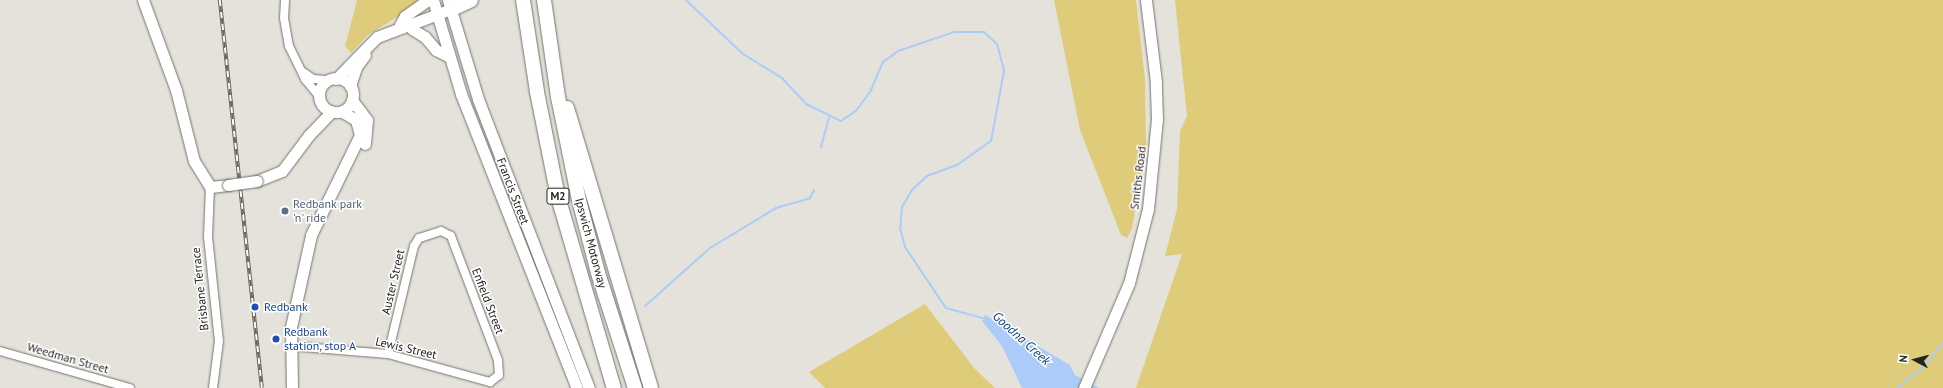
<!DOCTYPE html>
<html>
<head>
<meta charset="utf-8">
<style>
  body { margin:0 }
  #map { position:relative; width:1943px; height:388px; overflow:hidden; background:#e4e2db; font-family:"PT Sans",sans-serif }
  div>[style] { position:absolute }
  .green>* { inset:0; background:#dfcc7b }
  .water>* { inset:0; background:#abccf9 }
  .stream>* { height:2px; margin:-1px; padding:0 1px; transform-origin:1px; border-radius:1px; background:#abccf9 }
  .roads { filter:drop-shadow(0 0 1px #75746d) drop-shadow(0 0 1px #75746d) }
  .street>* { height:8px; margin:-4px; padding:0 4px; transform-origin:4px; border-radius:4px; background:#fff }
  .secondary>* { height:11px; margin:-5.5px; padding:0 5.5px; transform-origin:5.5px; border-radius:5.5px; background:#fff }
  .secondary>.ring { margin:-5.5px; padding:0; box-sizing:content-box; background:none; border:11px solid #fff; border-radius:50% }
  .highway>* { height:14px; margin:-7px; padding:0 7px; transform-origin:7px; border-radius:7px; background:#fff }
  .rail>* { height:3.5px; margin-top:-1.75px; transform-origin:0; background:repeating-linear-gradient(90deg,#fff 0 6px,#6a6864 0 12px); box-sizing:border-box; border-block:1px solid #6a6864 }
  .bridges { filter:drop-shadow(0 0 1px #75746d) drop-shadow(0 0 1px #75746d) }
  .secondary-bridge>* { height:11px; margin:-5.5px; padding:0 5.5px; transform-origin:5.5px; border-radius:5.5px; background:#fff }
  .dots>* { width:11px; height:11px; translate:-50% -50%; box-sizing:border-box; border:2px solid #fff; border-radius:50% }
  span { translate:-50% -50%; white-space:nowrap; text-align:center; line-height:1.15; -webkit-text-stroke:3px #fff; paint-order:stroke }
  .shield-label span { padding:1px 3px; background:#fff; border:1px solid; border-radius:3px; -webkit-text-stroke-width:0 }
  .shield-label { font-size:11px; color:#242320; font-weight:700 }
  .street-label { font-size:12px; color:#242320 }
  .service-label { font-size:12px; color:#4e5e75 }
  .left { translate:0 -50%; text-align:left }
  .transit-label { font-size:12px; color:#164399 }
  .water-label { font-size:13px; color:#0c4282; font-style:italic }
  .north { position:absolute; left:1895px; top:340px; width:40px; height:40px; -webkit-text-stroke:3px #fff; paint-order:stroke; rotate:276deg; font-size:11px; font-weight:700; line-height:16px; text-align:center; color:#242320 }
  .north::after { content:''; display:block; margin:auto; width:14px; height:18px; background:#242320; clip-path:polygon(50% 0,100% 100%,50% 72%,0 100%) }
</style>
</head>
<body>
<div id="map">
  <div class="green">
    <i style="clip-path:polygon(357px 0,417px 0,418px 4px,368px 35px,351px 53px,345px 46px)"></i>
    <i style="clip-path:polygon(1054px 0,1136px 0,1145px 79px,1146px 147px,1132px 229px,1127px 238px,1121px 235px,1080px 130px)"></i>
    <i style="clip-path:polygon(1175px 0,1943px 0,1943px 388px,1136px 388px,1182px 254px,1165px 256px,1177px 209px,1180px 131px,1187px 116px)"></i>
    <i style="clip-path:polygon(925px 304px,975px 369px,995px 388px,825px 388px,809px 372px)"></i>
  </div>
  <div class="water">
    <i style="clip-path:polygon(985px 315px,1070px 365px,1075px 375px,1099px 388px,1022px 388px,1002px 346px,982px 321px)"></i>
  </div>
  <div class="stream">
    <i style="left:686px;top:0;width:79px;rotate:43.5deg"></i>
    <i style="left:743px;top:54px;width:46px;rotate:31.6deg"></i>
    <i style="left:782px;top:78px;width:35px;rotate:47deg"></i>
    <i style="left:806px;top:104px;width:39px;rotate:26deg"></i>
    <i style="left:841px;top:121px;width:18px;rotate:-34deg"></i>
    <i style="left:856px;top:111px;width:26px;rotate:-54deg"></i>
    <i style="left:871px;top:90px;width:30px;rotate:-67deg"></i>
    <i style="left:883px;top:62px;width:19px;rotate:-36deg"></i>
    <i style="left:898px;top:51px;width:59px;rotate:-18.7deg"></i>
    <i style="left:954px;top:32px;width:30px"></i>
    <i style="left:984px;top:32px;width:18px;rotate:43deg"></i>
    <i style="left:997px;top:44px;width:28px;rotate:75deg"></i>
    <i style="left:1004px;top:71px;width:71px;rotate:100.5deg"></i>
    <i style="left:991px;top:141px;width:42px;rotate:144.8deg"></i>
    <i style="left:957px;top:165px;width:32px;rotate:160deg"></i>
    <i style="left:927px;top:176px;width:21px;rotate:137deg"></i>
    <i style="left:912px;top:190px;width:20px;rotate:120deg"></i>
    <i style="left:902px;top:207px;width:21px;rotate:95deg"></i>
    <i style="left:900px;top:228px;width:20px;rotate:75deg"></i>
    <i style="left:905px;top:247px;width:73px;rotate:56.1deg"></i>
    <i style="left:946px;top:308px;width:41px;rotate:15.4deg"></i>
    <i style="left:821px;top:147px;width:30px;rotate:-75deg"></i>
    <i style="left:645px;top:306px;width:87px;rotate:-41.7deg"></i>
    <i style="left:710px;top:248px;width:77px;rotate:-31.2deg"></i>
    <i style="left:776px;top:208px;width:35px;rotate:-16deg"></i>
    <i style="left:810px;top:198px;width:9px;rotate:-63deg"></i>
    <i style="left:1897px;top:388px;width:28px;rotate:-38deg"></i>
    <i style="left:1919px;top:371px;width:37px;rotate:-49deg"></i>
  </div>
  <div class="roads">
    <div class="street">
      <i style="left:285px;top:0;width:18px;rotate:93deg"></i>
      <i style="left:284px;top:18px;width:28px;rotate:80deg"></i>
      <i style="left:289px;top:46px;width:37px;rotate:64deg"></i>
      <i style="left:305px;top:79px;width:22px;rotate:51deg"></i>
      <i style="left:303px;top:72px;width:12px;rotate:35deg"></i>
      <i style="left:313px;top:79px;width:16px;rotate:4deg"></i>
      <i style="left:210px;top:187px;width:50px;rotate:92.3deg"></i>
      <i style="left:208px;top:237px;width:105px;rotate:84deg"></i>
      <i style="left:219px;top:341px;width:47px;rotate:97.3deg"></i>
      <i style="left:290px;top:346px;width:98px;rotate:4.7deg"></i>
      <i style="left:388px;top:354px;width:106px;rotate:15.4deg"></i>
      <i style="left:490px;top:382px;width:11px;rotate:-38deg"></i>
      <i style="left:499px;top:375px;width:15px;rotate:-94deg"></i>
      <i style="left:498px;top:360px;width:133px;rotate:-110.8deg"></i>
      <i style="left:451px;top:236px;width:11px;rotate:-153deg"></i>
      <i style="left:441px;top:231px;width:23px;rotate:162deg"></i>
      <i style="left:419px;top:238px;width:9px;rotate:122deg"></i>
      <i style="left:414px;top:246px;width:111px;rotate:103.5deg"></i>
      <i style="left:0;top:351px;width:135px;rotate:15.9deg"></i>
    </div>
    <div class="secondary">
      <i style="left:143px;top:0;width:96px;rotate:69.9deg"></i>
      <i style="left:176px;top:90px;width:73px;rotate:75.8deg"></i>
      <i style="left:194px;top:161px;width:31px;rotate:58deg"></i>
      <i style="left:210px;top:187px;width:18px;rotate:-6deg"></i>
      <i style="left:433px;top:0;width:98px;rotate:73.4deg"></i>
      <i style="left:461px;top:94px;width:316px;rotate:68.5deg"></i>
      <i style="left:448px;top:0;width:103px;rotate:73.1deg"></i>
      <i style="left:478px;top:99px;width:310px;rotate:69deg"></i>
      <i style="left:400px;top:25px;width:10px;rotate:-61deg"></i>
      <i style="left:405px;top:16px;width:28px;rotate:-35deg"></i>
      <i style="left:412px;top:29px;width:15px;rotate:32deg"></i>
      <i style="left:425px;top:37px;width:17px;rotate:50deg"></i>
      <i style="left:436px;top:50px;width:13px;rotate:27deg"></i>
      <i class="ring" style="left:319px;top:78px;width:23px;height:23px"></i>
      <i style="left:336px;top:79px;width:59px;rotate:-45.7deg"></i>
      <i style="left:377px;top:37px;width:71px;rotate:-20.7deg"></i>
      <i style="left:350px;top:86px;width:20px;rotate:-72deg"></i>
      <i style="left:356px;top:67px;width:15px;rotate:-53deg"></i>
      <i style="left:352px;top:100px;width:25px;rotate:53deg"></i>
      <i style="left:367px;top:120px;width:24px;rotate:95deg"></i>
      <i style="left:257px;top:181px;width:27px;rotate:-22deg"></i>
      <i style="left:282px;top:171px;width:45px;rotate:-53.1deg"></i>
      <i style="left:309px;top:135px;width:33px;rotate:-46deg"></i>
      <i style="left:292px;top:388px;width:61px;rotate:-90.9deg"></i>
      <i style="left:291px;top:327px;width:94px;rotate:-77.7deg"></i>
      <i style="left:311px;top:235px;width:111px;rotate:-63.9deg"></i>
      <i style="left:360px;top:135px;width:16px;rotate:-105deg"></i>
      <i style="left:356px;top:120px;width:17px;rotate:-149deg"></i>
      <i style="left:1084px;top:388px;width:114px;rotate:-66.8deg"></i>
      <i style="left:1129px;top:283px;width:76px;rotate:-75.6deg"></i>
      <i style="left:1148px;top:209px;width:90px;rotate:-84.3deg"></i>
      <i style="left:1157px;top:119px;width:37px;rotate:-92deg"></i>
      <i style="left:1156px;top:82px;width:83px;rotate:-97deg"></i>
    </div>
    <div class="highway">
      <i style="left:523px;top:0;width:93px;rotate:81.3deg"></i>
      <i style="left:537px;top:92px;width:107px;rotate:78.7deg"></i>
      <i style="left:558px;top:197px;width:199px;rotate:73.7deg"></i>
      <i style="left:544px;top:0;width:98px;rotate:81.8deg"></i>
      <i style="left:558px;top:97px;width:105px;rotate:78.5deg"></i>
      <i style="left:579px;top:200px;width:75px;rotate:75.4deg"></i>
      <i style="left:598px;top:273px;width:121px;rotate:72.2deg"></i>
      <i style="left:450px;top:10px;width:23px;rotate:-25deg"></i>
      <i style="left:567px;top:108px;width:292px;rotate:73.3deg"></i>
    </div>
  </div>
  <div class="rail">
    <i style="left:220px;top:0;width:390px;rotate:83.8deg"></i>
  </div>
  <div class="bridges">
    <div class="secondary-bridge">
      <i style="left:228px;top:185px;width:29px;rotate:-8deg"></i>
    </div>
  </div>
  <div class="dots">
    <i style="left:285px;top:211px;background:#5c6f8a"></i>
    <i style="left:255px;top:307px;background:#1a4fb4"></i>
    <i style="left:276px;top:339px;background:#1a4fb4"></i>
  </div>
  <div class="shield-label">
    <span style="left:558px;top:196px">M2</span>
  </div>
  <div class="street-label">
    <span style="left:1138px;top:178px;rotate:-83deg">Smiths Road</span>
    <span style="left:513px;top:191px;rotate:69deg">Francis Street</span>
    <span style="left:591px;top:243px;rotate:75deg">Ipswich Motorway</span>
    <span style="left:393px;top:282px;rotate:-77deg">Auster Street</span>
    <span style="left:200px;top:289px;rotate:-96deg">Brisbane Terrace</span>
    <span style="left:488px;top:301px;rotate:69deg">Enfield Street</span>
    <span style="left:406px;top:348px;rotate:13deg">Lewis Street</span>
    <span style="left:68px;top:358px;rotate:16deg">Weedman Street</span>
  </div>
  <div class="service-label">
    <span class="left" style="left:293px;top:211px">Redbank park<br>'n' ride</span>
  </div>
  <div class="transit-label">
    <span class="left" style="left:264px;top:307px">Redbank</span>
    <span class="left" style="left:284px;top:339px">Redbank<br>station, stop A</span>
  </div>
  <div class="water-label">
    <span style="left:1021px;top:339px;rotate:42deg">Goodna Creek</span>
  </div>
  <div class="north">N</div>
</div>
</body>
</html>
